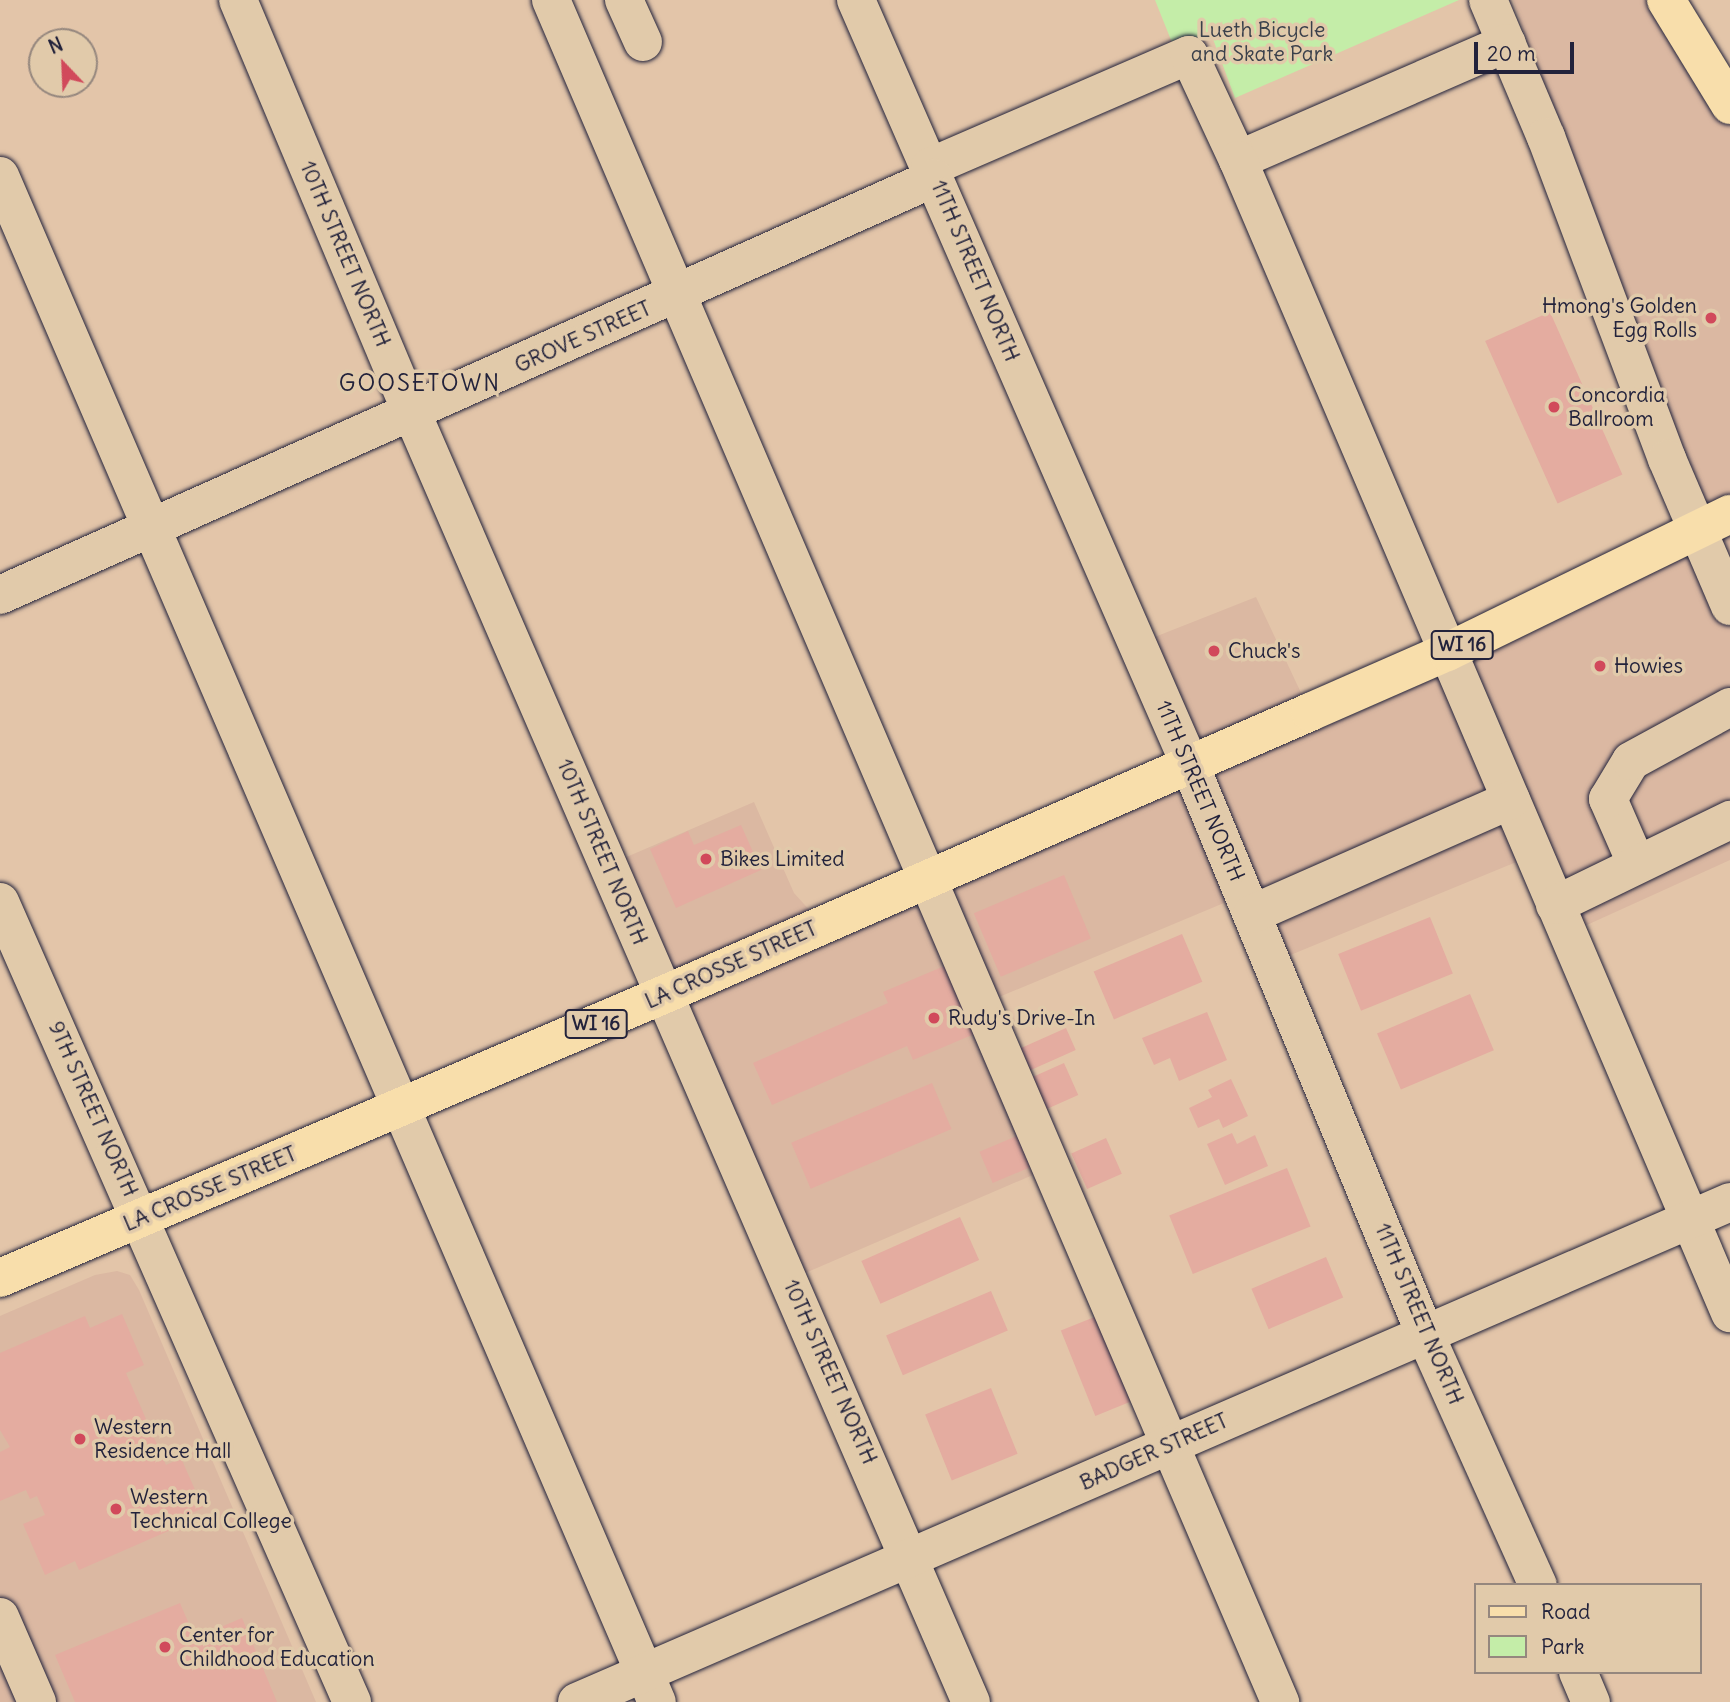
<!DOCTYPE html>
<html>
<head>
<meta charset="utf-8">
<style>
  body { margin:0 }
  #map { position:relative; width:1730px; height:1702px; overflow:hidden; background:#e3c5a9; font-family:Delius,sans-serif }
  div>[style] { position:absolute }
  .built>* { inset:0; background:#dbb8a2 }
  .green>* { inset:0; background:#c4eda8 }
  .building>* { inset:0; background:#e4aca0; transform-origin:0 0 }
  .roads { filter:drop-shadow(0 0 2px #22223b) drop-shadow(0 0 2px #22223b) }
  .minor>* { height:38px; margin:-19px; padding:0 19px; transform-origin:19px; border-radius:19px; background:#e1caaa }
  .major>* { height:38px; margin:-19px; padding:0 19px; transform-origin:19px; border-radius:19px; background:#f8deab }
  .dots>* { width:19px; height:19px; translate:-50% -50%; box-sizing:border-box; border:4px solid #e1caaa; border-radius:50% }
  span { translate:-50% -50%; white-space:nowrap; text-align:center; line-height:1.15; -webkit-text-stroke:7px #e1caaa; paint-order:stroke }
  .shield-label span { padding:2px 5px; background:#e1caaa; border:2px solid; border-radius:5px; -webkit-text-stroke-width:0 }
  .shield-label { font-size:19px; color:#22223b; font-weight:700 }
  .park-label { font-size:21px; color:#3a404b }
  .street-label { font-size:21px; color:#22223b }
  .poi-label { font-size:21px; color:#22223b }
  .right { translate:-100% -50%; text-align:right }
  .left { translate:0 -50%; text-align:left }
  .neighbourhood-label { font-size:23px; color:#22223b; letter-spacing:2px }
  .legend { position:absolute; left:1474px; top:1583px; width:228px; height:91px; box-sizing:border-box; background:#e1caaa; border:2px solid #95877e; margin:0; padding:9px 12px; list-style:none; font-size:21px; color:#22223b }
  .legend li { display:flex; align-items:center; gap:14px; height:35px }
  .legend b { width:35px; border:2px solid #95877e }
  .north { position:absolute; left:28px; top:28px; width:70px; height:70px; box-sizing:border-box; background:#e1caaa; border:2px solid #95877e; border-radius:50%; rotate:337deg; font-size:19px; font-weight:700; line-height:28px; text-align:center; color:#22223b }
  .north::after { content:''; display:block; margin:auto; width:24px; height:32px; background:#d1495b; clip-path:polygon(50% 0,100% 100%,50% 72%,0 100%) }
  .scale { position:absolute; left:1474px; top:42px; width:100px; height:32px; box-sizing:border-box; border:4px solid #22223b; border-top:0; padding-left:9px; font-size:21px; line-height:24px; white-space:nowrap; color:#22223b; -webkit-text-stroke:5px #e1caaa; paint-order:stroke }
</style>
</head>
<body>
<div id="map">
  <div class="built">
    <i style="clip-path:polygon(1513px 0,1666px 0,1730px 105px,1730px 860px,1567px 934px,1533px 855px,1271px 963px,1243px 895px,980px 1005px,1049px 1168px,789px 1280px,608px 865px,754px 802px,794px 893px,823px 925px,1189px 765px,1137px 644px,1256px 597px,1310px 712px,1696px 531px)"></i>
    <i style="clip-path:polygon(117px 1271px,130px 1275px,139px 1290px,316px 1702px,0 1702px,0 1316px,95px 1275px)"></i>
  </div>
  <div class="green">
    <i style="clip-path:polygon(1155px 0,1459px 0,1235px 98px,1213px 39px,1205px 37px,1175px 50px)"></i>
  </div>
  <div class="building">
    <i style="left:1550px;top:312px;width:178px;height:71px;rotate:66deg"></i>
    <i style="clip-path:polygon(741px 825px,761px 870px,676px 908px,650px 849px,688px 831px,694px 845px)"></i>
    <i style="left:1064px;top:875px;width:69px;height:98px;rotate:67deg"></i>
    <i style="left:1430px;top:917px;width:61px;height:99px;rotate:68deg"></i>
    <i style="left:1182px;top:934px;width:52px;height:96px;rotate:67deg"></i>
    <i style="clip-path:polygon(949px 964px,979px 1032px,913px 1060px,907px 1046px,772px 1105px,753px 1063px,888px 1003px,883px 992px)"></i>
    <i style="left:1470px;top:994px;width:61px;height:101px;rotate:67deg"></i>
    <i style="clip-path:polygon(1207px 1012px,1227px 1060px,1179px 1081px,1170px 1058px,1154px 1065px,1142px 1038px)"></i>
    <i style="left:1066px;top:1028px;width:24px;height:51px;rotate:66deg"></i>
    <i style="left:1064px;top:1063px;width:35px;height:35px;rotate:66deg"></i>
    <i style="clip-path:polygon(1231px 1079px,1248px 1116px,1223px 1128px,1219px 1119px,1198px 1128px,1189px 1108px,1212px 1097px,1208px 1090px)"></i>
    <i style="left:932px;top:1083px;width:50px;height:153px;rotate:67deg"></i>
    <i style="clip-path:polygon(1232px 1133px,1237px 1144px,1255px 1135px,1268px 1166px,1225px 1185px,1207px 1144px)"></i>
    <i style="left:1019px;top:1135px;width:34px;height:43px;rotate:67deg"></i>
    <i style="left:1106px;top:1138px;width:39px;height:38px;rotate:66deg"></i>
    <i style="left:1287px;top:1168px;width:63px;height:127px;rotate:68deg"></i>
    <i style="left:960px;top:1217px;width:47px;height:108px;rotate:66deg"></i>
    <i style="left:1326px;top:1257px;width:44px;height:81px;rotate:67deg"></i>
    <i style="left:991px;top:1291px;width:43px;height:114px;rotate:67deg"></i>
    <i style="clip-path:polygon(122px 1314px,144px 1365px,126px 1373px,166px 1465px,181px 1458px,203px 1508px,170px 1522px,173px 1529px,79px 1570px,75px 1561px,45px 1575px,23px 1524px,45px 1515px,37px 1496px,30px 1499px,26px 1490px,0 1501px,0 1452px,10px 1447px,0 1430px,0 1353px,85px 1316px,90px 1328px)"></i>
    <i style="left:1097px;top:1316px;width:92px;height:39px;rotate:68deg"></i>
    <i style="left:991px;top:1388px;width:71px;height:71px;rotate:68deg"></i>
    <i style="clip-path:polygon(180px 1603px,195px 1638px,242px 1618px,277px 1702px,75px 1702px,55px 1655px)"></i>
  </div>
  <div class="roads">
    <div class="minor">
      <i style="left:238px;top:0;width:448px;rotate:67.2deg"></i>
      <i style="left:412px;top:413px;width:1405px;rotate:66.56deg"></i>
      <i style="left:551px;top:0;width:1852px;rotate:66.81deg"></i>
      <i style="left:624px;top:0;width:46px;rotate:65.7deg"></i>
      <i style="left:856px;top:0;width:835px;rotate:66.41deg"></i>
      <i style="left:1190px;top:765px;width:616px;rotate:67.56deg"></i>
      <i style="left:1425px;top:1334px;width:275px;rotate:65.8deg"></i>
      <i style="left:1488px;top:0;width:149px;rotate:67.1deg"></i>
      <i style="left:1546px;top:137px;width:344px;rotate:69.4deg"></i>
      <i style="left:1667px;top:459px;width:160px;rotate:66.8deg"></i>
      <i style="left:1238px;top:160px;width:293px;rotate:-23.5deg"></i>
      <i style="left:930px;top:167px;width:282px;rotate:-23.4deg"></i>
      <i style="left:1189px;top:55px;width:116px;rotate:65deg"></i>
      <i style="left:1238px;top:160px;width:1254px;rotate:66.89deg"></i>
      <i style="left:0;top:176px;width:1661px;rotate:66.71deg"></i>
      <i style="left:0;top:595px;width:1023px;rotate:-24.06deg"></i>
      <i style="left:1636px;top:863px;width:70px;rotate:-113.6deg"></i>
      <i style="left:1608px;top:799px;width:44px;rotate:-58.8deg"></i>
      <i style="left:1631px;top:761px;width:113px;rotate:-28.6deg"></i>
      <i style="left:0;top:902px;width:874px;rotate:66.25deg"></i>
      <i style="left:1555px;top:905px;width:195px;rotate:-25.9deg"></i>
      <i style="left:1252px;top:914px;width:283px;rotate:-23.8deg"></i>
      <i style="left:0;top:1617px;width:93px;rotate:66.5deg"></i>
      <i style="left:1578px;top:1672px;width:33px;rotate:67deg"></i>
      <i style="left:577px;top:1702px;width:1257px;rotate:-23.44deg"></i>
    </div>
    <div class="major">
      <i style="left:1666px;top:0;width:123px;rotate:58.6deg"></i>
      <i style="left:0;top:1278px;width:721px;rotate:-23.12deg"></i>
      <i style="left:663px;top:995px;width:706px;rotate:-23.62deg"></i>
      <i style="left:1310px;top:712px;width:150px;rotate:-23.7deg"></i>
      <i style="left:1447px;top:652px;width:315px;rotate:-26deg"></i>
    </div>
  </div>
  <div class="dots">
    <i style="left:1711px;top:318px;background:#d1495b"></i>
    <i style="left:1554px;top:407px;background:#d1495b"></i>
    <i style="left:1214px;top:651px;background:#d1495b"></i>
    <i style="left:1600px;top:666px;background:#d1495b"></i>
    <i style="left:706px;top:859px;background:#d1495b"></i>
    <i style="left:934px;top:1018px;background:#d1495b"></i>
    <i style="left:80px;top:1439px;background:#d1495b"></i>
    <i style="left:116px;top:1509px;background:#d1495b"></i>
    <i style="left:165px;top:1647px;background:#d1495b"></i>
  </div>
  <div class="shield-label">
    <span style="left:1462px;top:645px">WI 16</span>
    <span style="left:596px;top:1024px">WI 16</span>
  </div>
  <div class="park-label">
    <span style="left:1262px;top:42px">Lueth Bicycle<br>and Skate Park</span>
  </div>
  <div class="street-label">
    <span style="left:345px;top:254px;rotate:67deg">10TH STREET NORTH</span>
    <span style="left:975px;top:271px;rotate:67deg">11TH STREET NORTH</span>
    <span style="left:583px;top:337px;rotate:-24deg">GROVE STREET</span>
    <span style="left:1200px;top:791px;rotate:67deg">11TH STREET NORTH</span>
    <span style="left:602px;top:852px;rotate:67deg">10TH STREET NORTH</span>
    <span style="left:731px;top:965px;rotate:-24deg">LA CROSSE STREET</span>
    <span style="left:93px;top:1109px;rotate:66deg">9TH STREET NORTH</span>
    <span style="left:210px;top:1189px;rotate:-23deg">LA CROSSE STREET</span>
    <span style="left:1419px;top:1314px;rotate:67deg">11TH STREET NORTH</span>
    <span style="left:830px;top:1372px;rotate:66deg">10TH STREET NORTH</span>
    <span style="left:1154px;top:1452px;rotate:-24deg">BADGER STREET</span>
  </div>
  <div class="poi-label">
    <span class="right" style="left:1697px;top:318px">Hmong's Golden<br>Egg Rolls</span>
    <span class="left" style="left:1568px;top:407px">Concordia<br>Ballroom</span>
    <span class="left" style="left:1228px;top:651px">Chuck's</span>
    <span class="left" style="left:1614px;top:666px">Howies</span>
    <span class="left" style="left:720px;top:859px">Bikes Limited</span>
    <span class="left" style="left:948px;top:1018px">Rudy's Drive-In</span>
    <span class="left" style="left:94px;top:1439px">Western<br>Residence Hall</span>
    <span class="left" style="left:130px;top:1509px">Western<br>Technical College</span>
    <span class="left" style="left:179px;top:1647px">Center for<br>Childhood Education</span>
  </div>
  <div class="neighbourhood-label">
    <span style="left:420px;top:383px">GOOSETOWN</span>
  </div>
  <ul class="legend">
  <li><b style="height:9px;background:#f8deab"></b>Road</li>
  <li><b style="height:19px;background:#c4eda8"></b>Park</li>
  </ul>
  <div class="north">N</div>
  <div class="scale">20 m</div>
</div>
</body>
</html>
